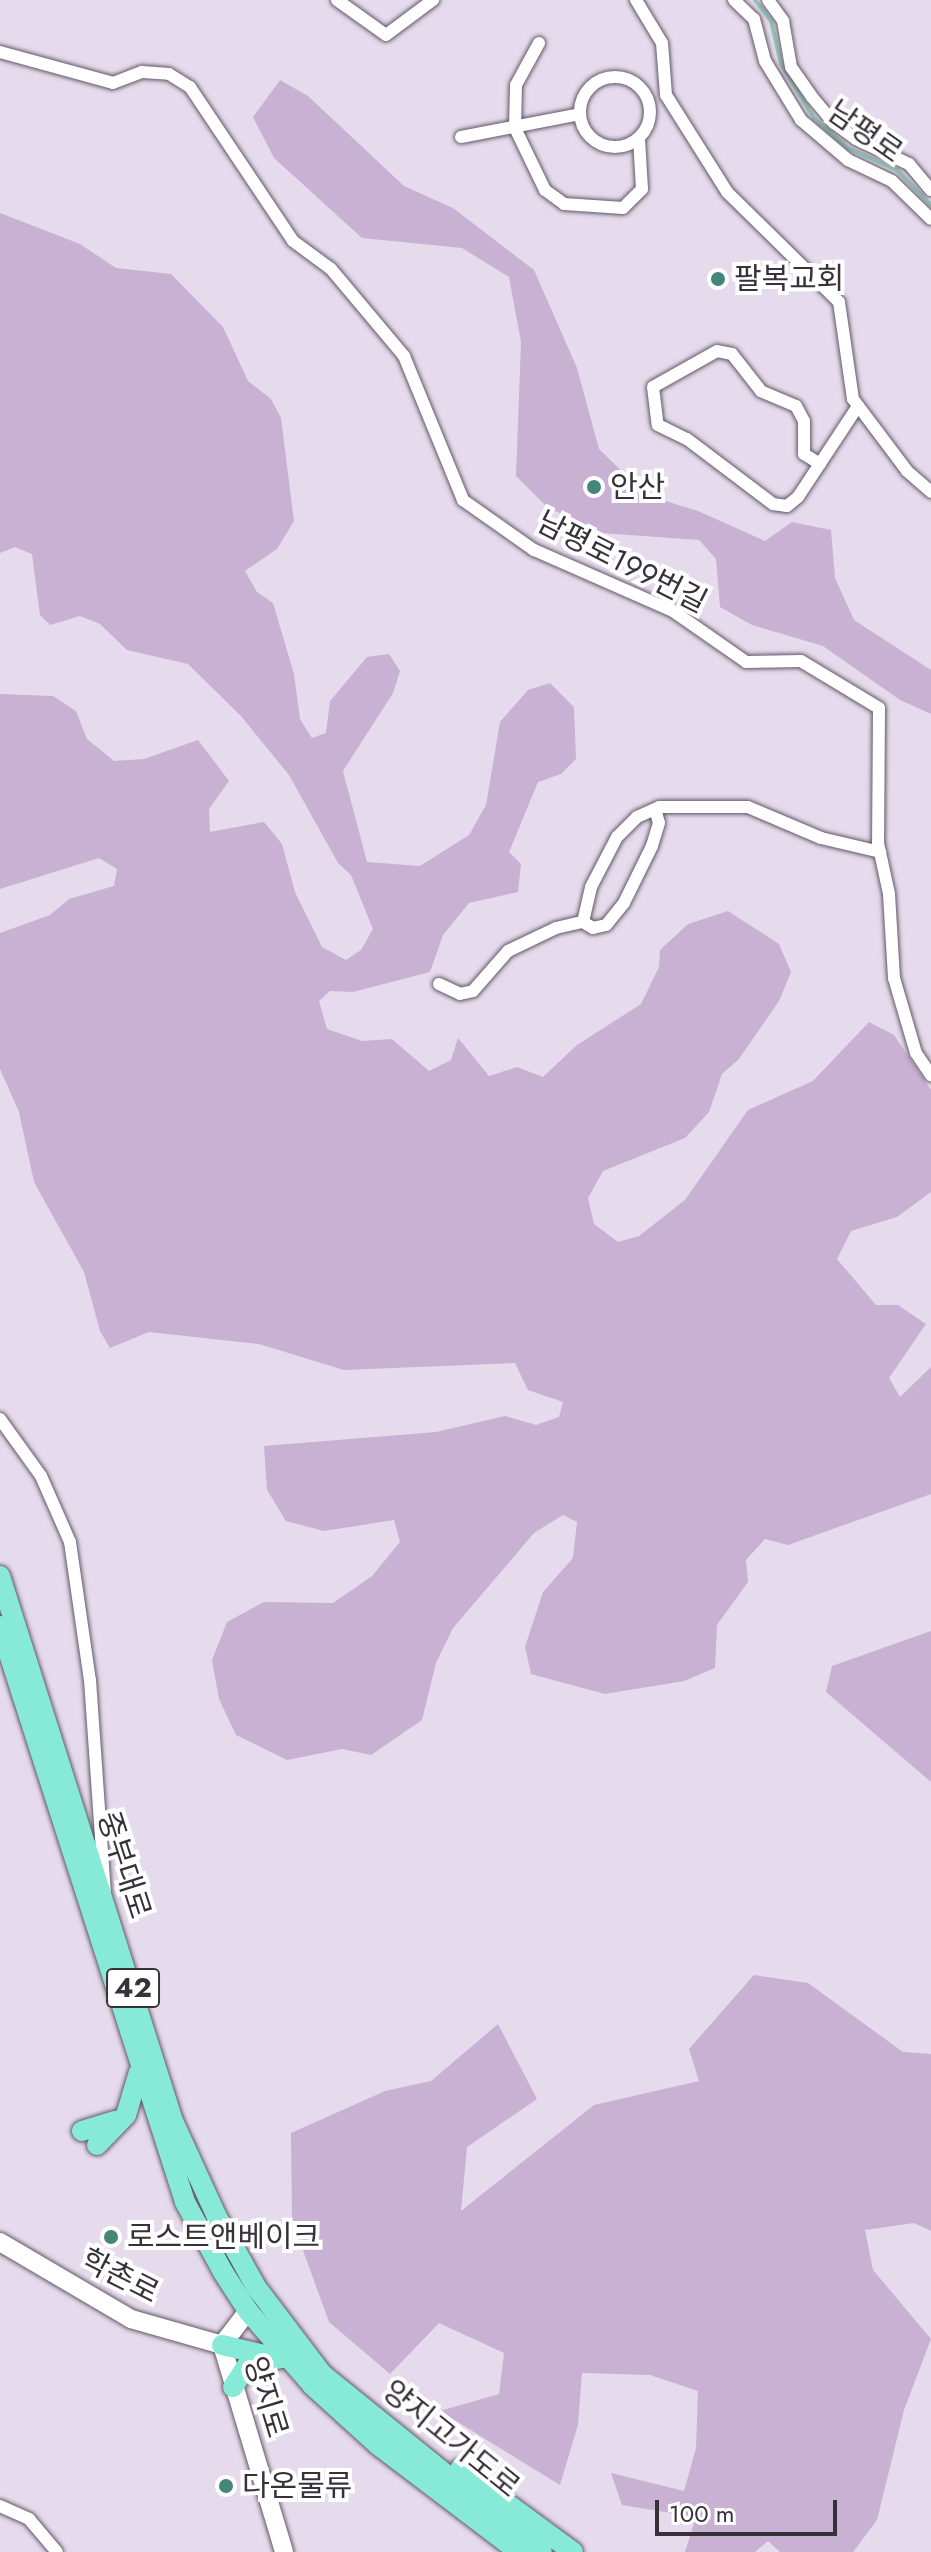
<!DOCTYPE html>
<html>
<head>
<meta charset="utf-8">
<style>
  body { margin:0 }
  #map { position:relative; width:931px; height:2552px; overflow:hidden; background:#e6dbec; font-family:Jost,"Noto Sans KR",sans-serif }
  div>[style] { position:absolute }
  .green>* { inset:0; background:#c8b1d3 }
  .stream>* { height:4px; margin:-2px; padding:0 2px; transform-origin:2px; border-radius:2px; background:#95c5b8 }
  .roads { filter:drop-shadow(0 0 2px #625867) drop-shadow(0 0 2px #625867) }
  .street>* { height:12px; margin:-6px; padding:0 6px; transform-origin:6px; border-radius:6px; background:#fff }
  .street>.ring { margin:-6px; padding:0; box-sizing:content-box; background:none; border:12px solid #fff; border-radius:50% }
  .secondary>* { height:18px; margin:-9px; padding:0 9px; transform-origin:9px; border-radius:9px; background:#fff }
  .primary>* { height:20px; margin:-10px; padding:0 10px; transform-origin:10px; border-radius:10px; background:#86ead7 }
  .dots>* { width:22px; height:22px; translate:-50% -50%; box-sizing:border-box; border:4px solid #fff; border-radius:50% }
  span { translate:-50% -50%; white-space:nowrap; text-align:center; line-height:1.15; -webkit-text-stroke:8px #fff; paint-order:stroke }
  .shield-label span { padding:2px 6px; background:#fff; border:2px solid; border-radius:6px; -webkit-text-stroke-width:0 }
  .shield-label { font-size:28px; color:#373239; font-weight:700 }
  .street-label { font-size:30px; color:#373239 }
  .poi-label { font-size:30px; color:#373239 }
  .left { translate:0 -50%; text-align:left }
  .scale { position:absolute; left:655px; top:2500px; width:182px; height:36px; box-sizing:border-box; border:4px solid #373239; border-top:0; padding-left:10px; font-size:24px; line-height:28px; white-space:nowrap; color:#373239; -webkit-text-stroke:6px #fff; paint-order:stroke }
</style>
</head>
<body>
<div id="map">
  <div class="green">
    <i style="clip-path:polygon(280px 80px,308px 96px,404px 186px,453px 208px,534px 270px,577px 368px,599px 449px,646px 495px,698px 511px,765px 541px,792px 522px,831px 530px,835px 578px,854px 620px,931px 670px,931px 714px,900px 700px,823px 646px,752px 625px,720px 607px,716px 559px,699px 540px,601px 533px,547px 507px,516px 476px,521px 342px,509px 277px,462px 248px,362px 238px,274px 158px,253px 117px)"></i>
    <i style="clip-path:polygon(0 213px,80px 244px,116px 268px,171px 274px,223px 327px,248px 381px,271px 399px,281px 418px,294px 521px,277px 549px,245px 571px,257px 592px,273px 603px,294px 674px,300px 719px,312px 738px,326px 733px,330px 701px,367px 657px,389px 654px,400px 671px,393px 693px,343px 771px,367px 862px,420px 866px,469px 835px,486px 805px,500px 722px,528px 690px,550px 683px,574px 707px,576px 759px,561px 774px,538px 782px,509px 852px,521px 864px,518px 892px,469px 903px,443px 935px,430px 972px,353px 992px,330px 991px,319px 1001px,327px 1029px,362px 1041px,392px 1039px,429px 1071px,451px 1060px,458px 1038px,489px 1076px,517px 1067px,543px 1077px,577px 1045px,641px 1004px,659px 967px,660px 950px,688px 924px,728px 911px,779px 944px,791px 972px,779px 1001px,739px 1059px,722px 1074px,709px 1112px,685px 1138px,603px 1171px,588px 1198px,594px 1224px,618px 1242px,639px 1236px,685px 1200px,748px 1110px,813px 1081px,869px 1022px,894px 1035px,931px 1090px,931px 1192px,897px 1217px,851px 1231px,837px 1259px,876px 1305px,898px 1305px,926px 1324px,889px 1378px,900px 1397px,931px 1367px,931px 1494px,788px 1545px,765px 1539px,746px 1560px,748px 1582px,717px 1625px,715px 1668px,684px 1681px,605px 1694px,531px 1674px,525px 1647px,543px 1592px,573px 1558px,577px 1522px,563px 1515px,534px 1533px,453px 1628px,436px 1663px,422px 1720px,371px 1755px,342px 1749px,287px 1760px,236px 1735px,219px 1699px,212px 1660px,227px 1622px,264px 1602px,333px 1603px,372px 1576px,400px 1542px,394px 1520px,324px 1531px,286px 1521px,267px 1490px,264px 1446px,436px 1432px,505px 1416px,536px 1425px,559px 1417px,563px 1402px,528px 1390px,515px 1363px,344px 1370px,259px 1344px,149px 1332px,110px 1348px,100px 1331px,84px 1272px,34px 1182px,19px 1112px,0 1069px,0 933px,50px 915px,69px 899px,114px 886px,117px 869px,99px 858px,0 889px,0 694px,53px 696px,76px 711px,87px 739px,114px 761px,144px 759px,198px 740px,229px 781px,209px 809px,210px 832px,264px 822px,282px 844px,295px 892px,322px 947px,346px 960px,361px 950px,373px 929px,351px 875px,338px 863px,289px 775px,241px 716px,188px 664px,127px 650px,100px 624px,80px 616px,50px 625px,40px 615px,32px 554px,15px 547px,0 553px)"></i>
    <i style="clip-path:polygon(931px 1631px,931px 1782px,826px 1692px,832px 1666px)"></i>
    <i style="clip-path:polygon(754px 1975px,808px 1983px,903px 2052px,931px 2054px,931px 2231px,914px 2223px,865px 2230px,873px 2270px,931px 2339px,904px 2410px,877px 2520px,853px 2552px,780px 2552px,768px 2541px,755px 2552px,685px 2552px,696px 2517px,622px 2505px,611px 2473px,684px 2491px,696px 2448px,698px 2391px,650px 2375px,582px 2373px,578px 2425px,560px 2485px,440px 2411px,499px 2394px,504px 2353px,439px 2323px,390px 2374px,329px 2322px,292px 2220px,291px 2133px,385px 2091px,431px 2081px,498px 2024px,537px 2099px,467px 2147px,461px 2211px,594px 2105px,699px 2081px,689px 2049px)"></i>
  </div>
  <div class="stream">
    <i style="left:755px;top:0;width:26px;rotate:53deg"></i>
    <i style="left:771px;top:21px;width:44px;rotate:76.9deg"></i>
    <i style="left:781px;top:64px;width:63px;rotate:58.6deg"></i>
    <i style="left:814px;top:118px;width:45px;rotate:41.4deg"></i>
    <i style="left:848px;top:148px;width:54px;rotate:24.2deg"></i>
    <i style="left:897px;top:170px;width:49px;rotate:45.8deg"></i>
  </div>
  <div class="roads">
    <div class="street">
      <i style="left:337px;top:0;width:60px;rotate:35.5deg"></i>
      <i style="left:386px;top:35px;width:59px;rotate:-36.7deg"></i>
      <i style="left:636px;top:0;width:50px;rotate:58.8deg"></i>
      <i style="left:662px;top:43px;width:52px;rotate:85.6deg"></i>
      <i style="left:666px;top:95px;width:115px;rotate:57.8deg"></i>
      <i style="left:727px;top:192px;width:157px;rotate:44.5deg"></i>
      <i style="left:839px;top:302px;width:98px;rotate:81.8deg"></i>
      <i style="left:853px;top:399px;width:90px;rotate:53.1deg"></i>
      <i style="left:907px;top:471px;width:32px;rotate:41deg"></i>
      <i style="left:734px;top:0;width:28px;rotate:44deg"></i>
      <i style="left:754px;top:19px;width:43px;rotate:75.3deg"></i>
      <i style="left:765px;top:61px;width:69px;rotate:58.6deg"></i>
      <i style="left:801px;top:120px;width:62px;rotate:40.4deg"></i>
      <i style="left:848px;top:160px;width:49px;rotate:25.5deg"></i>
      <i style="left:892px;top:181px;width:54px;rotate:44.3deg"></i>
      <i style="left:768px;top:0;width:26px;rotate:54deg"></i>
      <i style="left:783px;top:21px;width:47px;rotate:80.1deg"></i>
      <i style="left:791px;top:67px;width:37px;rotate:55deg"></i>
      <i style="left:812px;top:97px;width:34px;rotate:50deg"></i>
      <i style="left:834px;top:123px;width:27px;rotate:36deg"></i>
      <i style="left:856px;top:139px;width:59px;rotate:25.3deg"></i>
      <i style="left:909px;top:164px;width:34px;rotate:50deg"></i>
      <i style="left:539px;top:43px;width:48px;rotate:118.7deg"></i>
      <i style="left:516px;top:85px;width:43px;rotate:91.3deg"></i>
      <i style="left:515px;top:128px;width:69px;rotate:64.2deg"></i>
      <i style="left:545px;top:190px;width:24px;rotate:36deg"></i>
      <i style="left:564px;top:204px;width:59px;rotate:3.9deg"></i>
      <i style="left:623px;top:208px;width:27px;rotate:-45deg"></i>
      <i style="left:642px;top:189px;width:51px;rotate:-93.4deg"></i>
      <i style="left:0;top:52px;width:117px;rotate:15.3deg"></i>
      <i style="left:113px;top:83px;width:31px;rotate:-21deg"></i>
      <i style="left:142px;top:72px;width:27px;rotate:4deg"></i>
      <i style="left:169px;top:74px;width:25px;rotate:32deg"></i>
      <i style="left:190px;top:87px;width:185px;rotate:56.2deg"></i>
      <i style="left:293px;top:241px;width:47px;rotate:36.4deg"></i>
      <i style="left:331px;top:269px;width:114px;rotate:50deg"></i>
      <i style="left:404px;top:356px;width:156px;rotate:67.7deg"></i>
      <i style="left:463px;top:500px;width:87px;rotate:35.2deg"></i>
      <i style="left:534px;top:550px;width:152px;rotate:23.7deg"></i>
      <i style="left:673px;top:611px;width:89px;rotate:34.9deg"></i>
      <i style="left:746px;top:662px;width:55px;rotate:-1deg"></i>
      <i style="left:801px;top:661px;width:91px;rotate:31.1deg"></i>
      <i style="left:879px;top:708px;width:135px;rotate:90.4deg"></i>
      <i style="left:878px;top:843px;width:52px;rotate:77.8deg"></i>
      <i style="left:889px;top:894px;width:84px;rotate:86.6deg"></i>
      <i style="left:894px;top:978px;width:78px;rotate:73.7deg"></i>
      <i style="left:916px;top:1053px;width:27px;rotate:56deg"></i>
      <i class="ring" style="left:580px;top:77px;width:58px;height:58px"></i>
      <i style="left:461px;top:137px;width:121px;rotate:-10.9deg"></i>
      <i style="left:820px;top:464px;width:19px;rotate:-148deg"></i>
      <i style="left:804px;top:454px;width:33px;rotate:-90deg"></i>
      <i style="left:804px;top:421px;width:17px;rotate:-118deg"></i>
      <i style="left:796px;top:406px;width:38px;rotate:-157deg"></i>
      <i style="left:761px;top:391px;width:47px;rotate:-128.1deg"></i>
      <i style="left:732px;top:354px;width:15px;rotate:-169deg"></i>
      <i style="left:717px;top:351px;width:73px;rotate:150.6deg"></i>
      <i style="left:653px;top:387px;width:38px;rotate:83deg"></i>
      <i style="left:658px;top:425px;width:32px;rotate:26deg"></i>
      <i style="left:687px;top:439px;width:108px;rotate:37.1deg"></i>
      <i style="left:773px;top:504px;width:14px;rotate:8deg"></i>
      <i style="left:787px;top:506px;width:14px;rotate:-39deg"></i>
      <i style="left:798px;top:497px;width:109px;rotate:-56.6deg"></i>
      <i style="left:656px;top:812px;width:11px;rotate:75deg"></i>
      <i style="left:659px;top:823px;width:24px;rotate:107deg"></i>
      <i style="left:652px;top:846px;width:64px;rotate:116.2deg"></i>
      <i style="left:624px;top:903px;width:28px;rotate:129deg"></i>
      <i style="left:606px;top:925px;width:13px;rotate:167deg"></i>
      <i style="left:593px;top:928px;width:12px;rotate:-149deg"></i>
      <i style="left:583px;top:922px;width:36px;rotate:-77deg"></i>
      <i style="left:591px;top:887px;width:56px;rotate:-62.5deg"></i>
      <i style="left:617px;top:837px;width:28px;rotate:-45deg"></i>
      <i style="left:637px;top:817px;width:24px;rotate:-24deg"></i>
      <i style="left:659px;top:807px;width:89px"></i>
      <i style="left:748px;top:807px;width:79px;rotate:23deg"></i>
      <i style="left:821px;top:838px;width:61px;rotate:13.3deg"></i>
      <i style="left:439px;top:984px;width:23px;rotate:25deg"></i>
      <i style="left:460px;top:994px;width:13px;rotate:-13deg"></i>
      <i style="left:473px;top:991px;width:53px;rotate:-48.8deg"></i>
      <i style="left:508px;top:951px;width:53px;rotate:-25.6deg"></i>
      <i style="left:556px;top:928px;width:28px;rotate:-13deg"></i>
      <i style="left:0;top:1419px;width:70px;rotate:54.3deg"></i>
      <i style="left:41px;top:1476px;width:72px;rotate:66.3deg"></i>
      <i style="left:70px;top:1542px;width:139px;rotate:81.8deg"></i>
      <i style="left:90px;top:1680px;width:213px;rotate:86deg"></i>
      <i style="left:0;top:2506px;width:32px;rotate:24deg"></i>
      <i style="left:29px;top:2519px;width:43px;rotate:49.7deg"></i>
    </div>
    <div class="secondary">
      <i style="left:0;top:2242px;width:152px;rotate:30.4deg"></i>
      <i style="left:131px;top:2319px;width:95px;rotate:15.9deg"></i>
      <i style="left:222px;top:2345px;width:216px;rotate:73.3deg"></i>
      <i style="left:222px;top:2345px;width:43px;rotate:-52.6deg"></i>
    </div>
    <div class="primary">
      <i style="left:0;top:1576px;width:572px;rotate:72.39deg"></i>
      <i style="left:173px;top:2121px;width:103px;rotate:65.4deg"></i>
      <i style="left:216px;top:2215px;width:82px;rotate:60.9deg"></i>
      <i style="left:256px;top:2287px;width:109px;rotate:52.8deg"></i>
      <i style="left:322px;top:2374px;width:283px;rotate:39deg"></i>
      <i style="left:0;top:1626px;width:605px;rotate:72.19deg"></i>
      <i style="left:185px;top:2202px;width:80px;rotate:61.5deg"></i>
      <i style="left:223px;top:2272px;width:46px;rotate:57.3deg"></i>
      <i style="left:248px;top:2311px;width:98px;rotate:49.1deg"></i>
      <i style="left:312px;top:2385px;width:89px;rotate:42.3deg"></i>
      <i style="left:378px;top:2445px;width:177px;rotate:37.2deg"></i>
      <i style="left:82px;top:2131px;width:34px;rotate:-17deg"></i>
      <i style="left:97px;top:2145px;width:42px;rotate:-46deg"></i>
      <i style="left:126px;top:2115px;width:45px;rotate:-73.2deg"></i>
      <i style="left:222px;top:2345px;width:48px;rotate:13.2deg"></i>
      <i style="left:233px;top:2387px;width:27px;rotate:-57deg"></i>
      <i style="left:248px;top:2364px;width:39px;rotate:-10deg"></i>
      <i style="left:460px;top:2469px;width:140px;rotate:36.3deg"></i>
    </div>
  </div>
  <div class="dots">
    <i style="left:718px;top:279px;background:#448677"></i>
    <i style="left:594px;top:487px;background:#448677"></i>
    <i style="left:111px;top:2237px;background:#448677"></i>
    <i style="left:226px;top:2486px;background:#448677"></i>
  </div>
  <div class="shield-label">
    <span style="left:133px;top:1988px">42</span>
  </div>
  <div class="street-label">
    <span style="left:865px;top:132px;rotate:35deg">남평로</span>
    <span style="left:622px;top:562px;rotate:27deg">남평로199번길</span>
    <span style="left:124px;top:1865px;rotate:72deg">중부대로</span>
    <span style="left:120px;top:2276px;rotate:27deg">학촌로</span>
    <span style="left:266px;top:2397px;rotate:73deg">양지로</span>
    <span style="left:451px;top:2439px;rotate:39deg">양지고가도로</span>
  </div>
  <div class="poi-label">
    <span class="left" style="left:734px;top:279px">팔복교회</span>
    <span class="left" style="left:610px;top:487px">안산</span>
    <span class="left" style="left:127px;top:2237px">로스트앤베이크</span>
    <span class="left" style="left:242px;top:2486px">다온물류</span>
  </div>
  <div class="scale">100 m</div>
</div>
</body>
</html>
